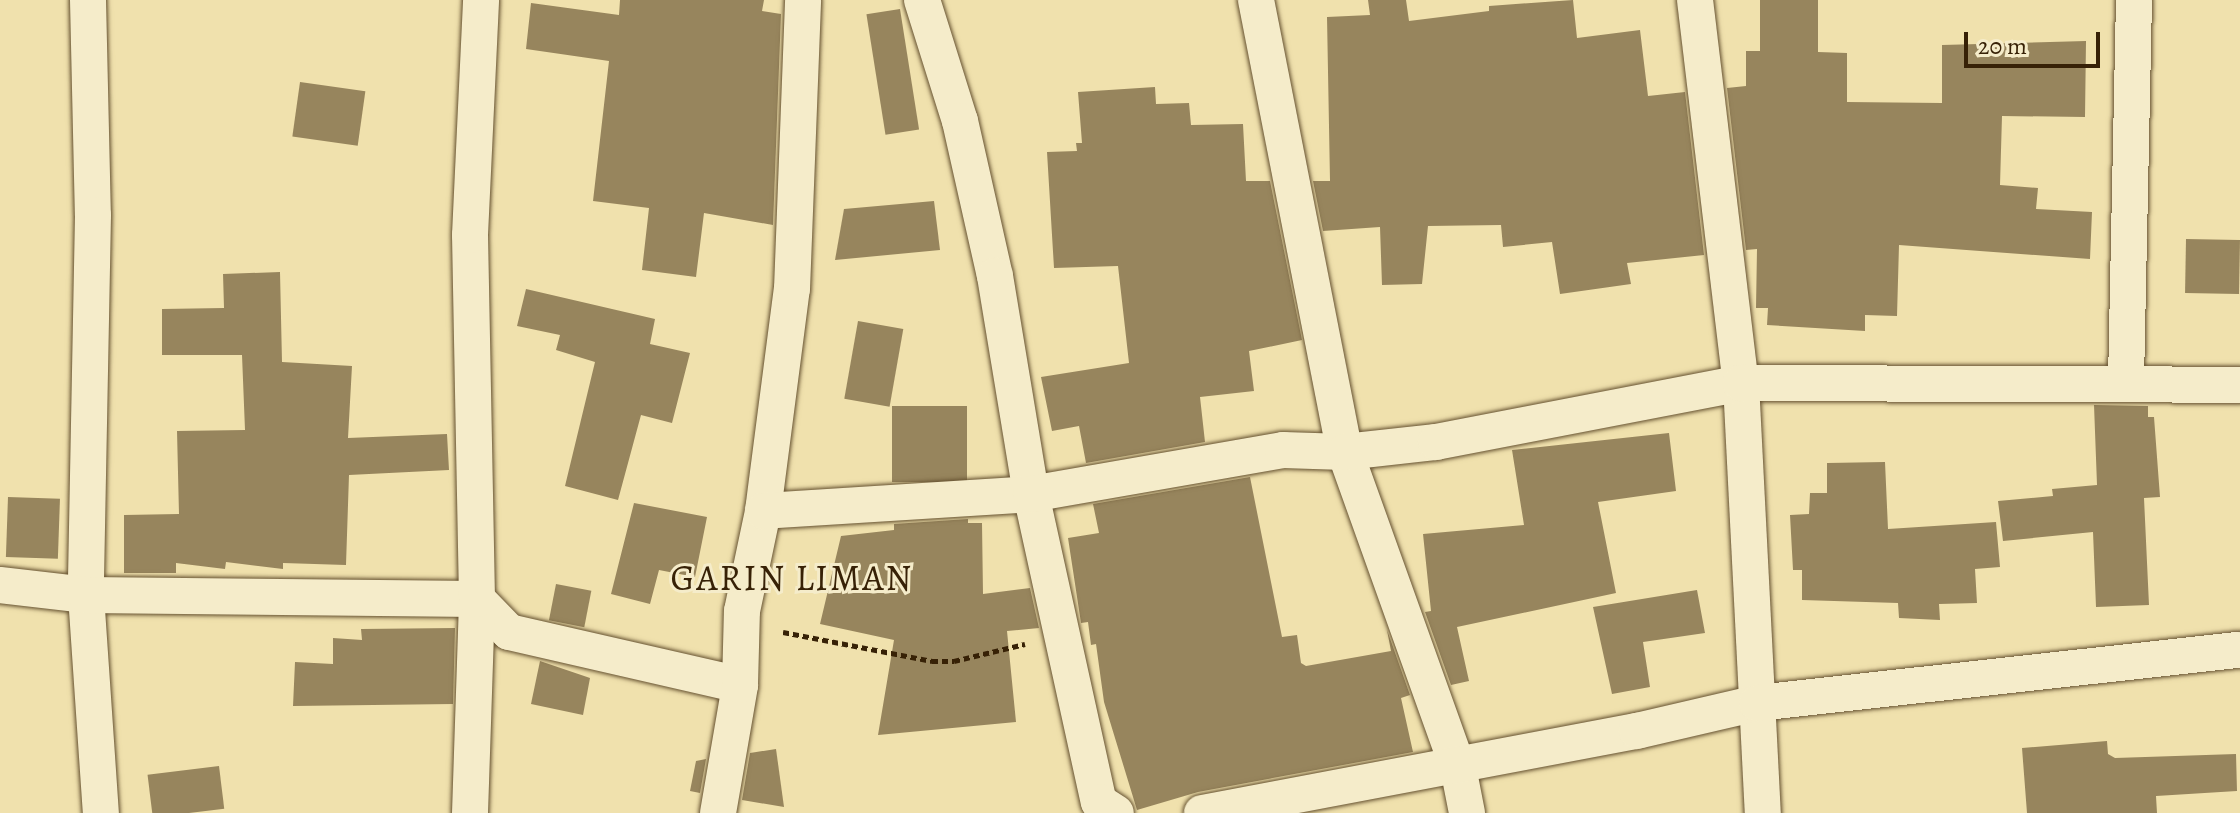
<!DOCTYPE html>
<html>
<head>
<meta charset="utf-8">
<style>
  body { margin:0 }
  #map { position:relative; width:2240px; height:813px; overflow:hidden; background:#f0e1ad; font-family:Alegreya,serif }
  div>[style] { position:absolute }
  .building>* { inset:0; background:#97855d; transform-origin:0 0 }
  .path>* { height:5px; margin-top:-2.5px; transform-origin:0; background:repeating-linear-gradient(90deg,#372106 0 6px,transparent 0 10px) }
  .roads { filter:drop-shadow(0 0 2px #655130) drop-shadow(0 0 2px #655130) }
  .street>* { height:36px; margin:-18px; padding:0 18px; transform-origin:18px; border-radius:18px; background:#f5ecca }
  span { translate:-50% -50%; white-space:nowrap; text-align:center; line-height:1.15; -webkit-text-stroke:6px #f5ecca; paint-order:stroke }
  .quarter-label { font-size:36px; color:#372106; letter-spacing:2px }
  .scale { position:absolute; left:1964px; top:32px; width:136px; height:36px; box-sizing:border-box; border:4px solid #372106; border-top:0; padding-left:10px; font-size:24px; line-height:28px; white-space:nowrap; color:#372106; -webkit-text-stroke:6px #f5ecca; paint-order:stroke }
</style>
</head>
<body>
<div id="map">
  <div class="building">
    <i style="clip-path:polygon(620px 0,764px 0,762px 11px,781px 14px,773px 225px,704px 213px,696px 277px,642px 270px,649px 208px,593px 201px,609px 61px,526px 49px,531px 3px,619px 15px)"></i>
    <i style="clip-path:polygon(1368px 0,1406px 0,1409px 21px,1489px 11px,1489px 6px,1573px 0,1577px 38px,1640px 30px,1648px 96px,1685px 92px,1704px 255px,1627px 263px,1631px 284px,1560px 294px,1552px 242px,1503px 247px,1501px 225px,1428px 226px,1422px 284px,1382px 285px,1380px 227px,1323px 231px,1313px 181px,1330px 181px,1327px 17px,1370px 15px)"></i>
    <i style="clip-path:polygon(1760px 0,1818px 0,1818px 52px,1847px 53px,1847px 102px,1942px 103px,1942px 45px,2086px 41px,2085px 117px,2002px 116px,2000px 185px,2038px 188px,2036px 209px,2092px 212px,2090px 259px,1899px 245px,1897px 316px,1865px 315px,1865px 331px,1767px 325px,1768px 308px,1756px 308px,1757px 249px,1746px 250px,1727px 88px,1746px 86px,1746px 51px,1760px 51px)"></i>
    <i style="left:900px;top:9px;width:122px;height:34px;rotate:81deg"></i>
    <i style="left:300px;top:82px;width:66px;height:55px;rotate:8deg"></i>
    <i style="clip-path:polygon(1155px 87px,1156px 104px,1189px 103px,1191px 125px,1243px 124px,1246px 181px,1270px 181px,1302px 340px,1249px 351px,1254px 391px,1200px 397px,1205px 442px,1086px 463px,1079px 426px,1052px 431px,1041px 377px,1129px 363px,1118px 266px,1054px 268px,1047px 152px,1077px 151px,1076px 143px,1082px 143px,1078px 92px)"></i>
    <i style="clip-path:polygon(934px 201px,940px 250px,835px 260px,844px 209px)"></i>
    <i style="left:2186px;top:239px;width:54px;height:54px;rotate:1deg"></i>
    <i style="clip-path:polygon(280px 272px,282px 362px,352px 366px,348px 438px,447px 434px,449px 470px,349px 475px,346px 565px,283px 563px,283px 569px,226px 562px,225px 569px,176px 563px,176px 573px,124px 573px,124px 515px,179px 514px,177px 431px,245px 430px,242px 355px,162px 355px,162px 309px,224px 308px,223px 274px)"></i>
    <i style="clip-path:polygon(526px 289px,655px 319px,650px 344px,690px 353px,672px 423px,641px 415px,618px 500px,565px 486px,595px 362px,556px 350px,560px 335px,517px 326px)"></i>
    <i style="left:858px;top:321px;width:46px;height:79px;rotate:10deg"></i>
    <i style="clip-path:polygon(2094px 405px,2148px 406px,2148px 417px,2154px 417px,2160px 497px,2144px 498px,2149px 605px,2096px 607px,2093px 532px,2003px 541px,1998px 501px,2053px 496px,2052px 489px,2097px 485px)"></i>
    <i style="left:892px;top:406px;width:75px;height:76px"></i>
    <i style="clip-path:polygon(1669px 433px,1676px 491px,1598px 502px,1616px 593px,1457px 627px,1469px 681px,1451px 685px,1425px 612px,1431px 611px,1423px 534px,1524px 525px,1512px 450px)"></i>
    <i style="clip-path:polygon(1885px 462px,1888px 529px,1996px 522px,2000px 567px,1975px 569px,1977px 603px,1939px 604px,1940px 620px,1899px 618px,1898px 603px,1802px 600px,1802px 570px,1793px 570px,1790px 515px,1809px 514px,1810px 493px,1827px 493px,1827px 463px)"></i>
    <i style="clip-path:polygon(1250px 477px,1282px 637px,1297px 635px,1301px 663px,1306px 666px,1391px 651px,1387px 630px,1410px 695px,1401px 698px,1413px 752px,1198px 792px,1137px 810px,1104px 702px,1096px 644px,1091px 645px,1088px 622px,1081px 623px,1068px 538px,1099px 533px,1093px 504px)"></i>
    <i style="left:8px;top:497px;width:52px;height:60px;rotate:2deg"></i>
    <i style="clip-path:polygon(634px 503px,707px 517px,695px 577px,659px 570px,650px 604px,611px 594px)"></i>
    <i style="clip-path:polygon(968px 519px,968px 523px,982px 523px,983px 594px,1030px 588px,1039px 628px,1007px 631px,1016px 722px,878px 735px,894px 640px,820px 624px,841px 536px,894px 530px,894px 524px)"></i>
    <i style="left:556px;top:584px;width:36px;height:37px;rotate:11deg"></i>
    <i style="clip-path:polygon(1697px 590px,1705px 633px,1643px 642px,1650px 687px,1612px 694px,1593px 607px)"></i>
    <i style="clip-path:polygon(455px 628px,453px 704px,293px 706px,295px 662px,333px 664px,333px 638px,362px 640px,361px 629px)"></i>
    <i style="clip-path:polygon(540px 661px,590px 678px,583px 715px,531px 704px)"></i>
    <i style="clip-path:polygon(2107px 741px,2108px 754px,2115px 758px,2236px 754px,2237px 791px,2156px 796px,2157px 813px,2027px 813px,2022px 748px)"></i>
    <i style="clip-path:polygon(776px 749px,784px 807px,742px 800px,750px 753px)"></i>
    <i style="clip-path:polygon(706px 759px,700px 793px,690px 791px,696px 761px)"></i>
    <i style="left:219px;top:766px;width:43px;height:72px;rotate:83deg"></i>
  </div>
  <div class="path">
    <i style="left:783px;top:632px;width:152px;rotate:11deg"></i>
    <i style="left:932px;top:661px;width:22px"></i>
    <i style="left:954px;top:661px;width:73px;rotate:-13.5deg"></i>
  </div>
  <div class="roads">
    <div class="street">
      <i style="left:88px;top:0;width:215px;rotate:88.7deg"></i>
      <i style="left:93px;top:215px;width:380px;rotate:91.1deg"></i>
      <i style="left:86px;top:595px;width:219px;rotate:86.1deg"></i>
      <i style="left:922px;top:0;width:127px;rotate:72.6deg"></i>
      <i style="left:960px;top:121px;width:159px;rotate:77.3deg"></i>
      <i style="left:995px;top:276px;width:221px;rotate:80.6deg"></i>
      <i style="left:1031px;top:494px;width:315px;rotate:77.6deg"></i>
      <i style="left:1099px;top:802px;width:20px;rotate:33deg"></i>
      <i style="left:1256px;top:0;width:461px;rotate:78.9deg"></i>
      <i style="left:1345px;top:452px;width:335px;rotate:70.3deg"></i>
      <i style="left:1458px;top:767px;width:47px;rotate:78.9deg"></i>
      <i style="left:1695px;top:0;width:386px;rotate:83.2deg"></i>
      <i style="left:1741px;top:383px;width:431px;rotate:87.1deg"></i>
      <i style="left:2126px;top:381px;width:381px;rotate:-88.8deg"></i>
      <i style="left:763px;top:511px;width:224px;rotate:-82.6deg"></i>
      <i style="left:792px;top:289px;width:289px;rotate:-87.8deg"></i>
      <i style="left:0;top:585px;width:87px;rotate:6.6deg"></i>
      <i style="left:86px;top:595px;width:391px;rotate:0.6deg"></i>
      <i style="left:477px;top:599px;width:46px;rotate:45.9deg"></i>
      <i style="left:509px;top:632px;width:237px;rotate:12.9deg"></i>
      <i style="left:470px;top:813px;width:214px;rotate:-88.1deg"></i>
      <i style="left:477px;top:599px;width:364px;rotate:-91.1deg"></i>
      <i style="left:470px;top:235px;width:235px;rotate:-87.3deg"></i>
      <i style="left:718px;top:813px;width:130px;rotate:-80.2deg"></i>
      <i style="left:740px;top:685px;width:74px;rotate:-88.5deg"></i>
      <i style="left:742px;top:611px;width:102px;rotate:-78.1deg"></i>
      <i style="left:763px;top:511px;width:269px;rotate:-3.6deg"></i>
      <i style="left:1031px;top:494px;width:256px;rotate:-9.9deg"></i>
      <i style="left:1283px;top:450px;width:62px;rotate:1.8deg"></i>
      <i style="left:1345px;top:452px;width:92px;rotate:-6.3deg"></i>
      <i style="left:1436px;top:442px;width:311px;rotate:-10.9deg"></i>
      <i style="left:1741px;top:383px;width:499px;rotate:0.2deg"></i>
      <i style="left:1202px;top:813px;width:443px;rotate:-10.7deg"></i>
      <i style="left:1637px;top:731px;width:123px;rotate:-13.1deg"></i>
      <i style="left:1757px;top:703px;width:486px;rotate:-6.3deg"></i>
    </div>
  </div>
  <div class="quarter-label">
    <span style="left:792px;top:578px">GARIN LIMAN</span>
  </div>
  <div class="scale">20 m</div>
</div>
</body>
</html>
